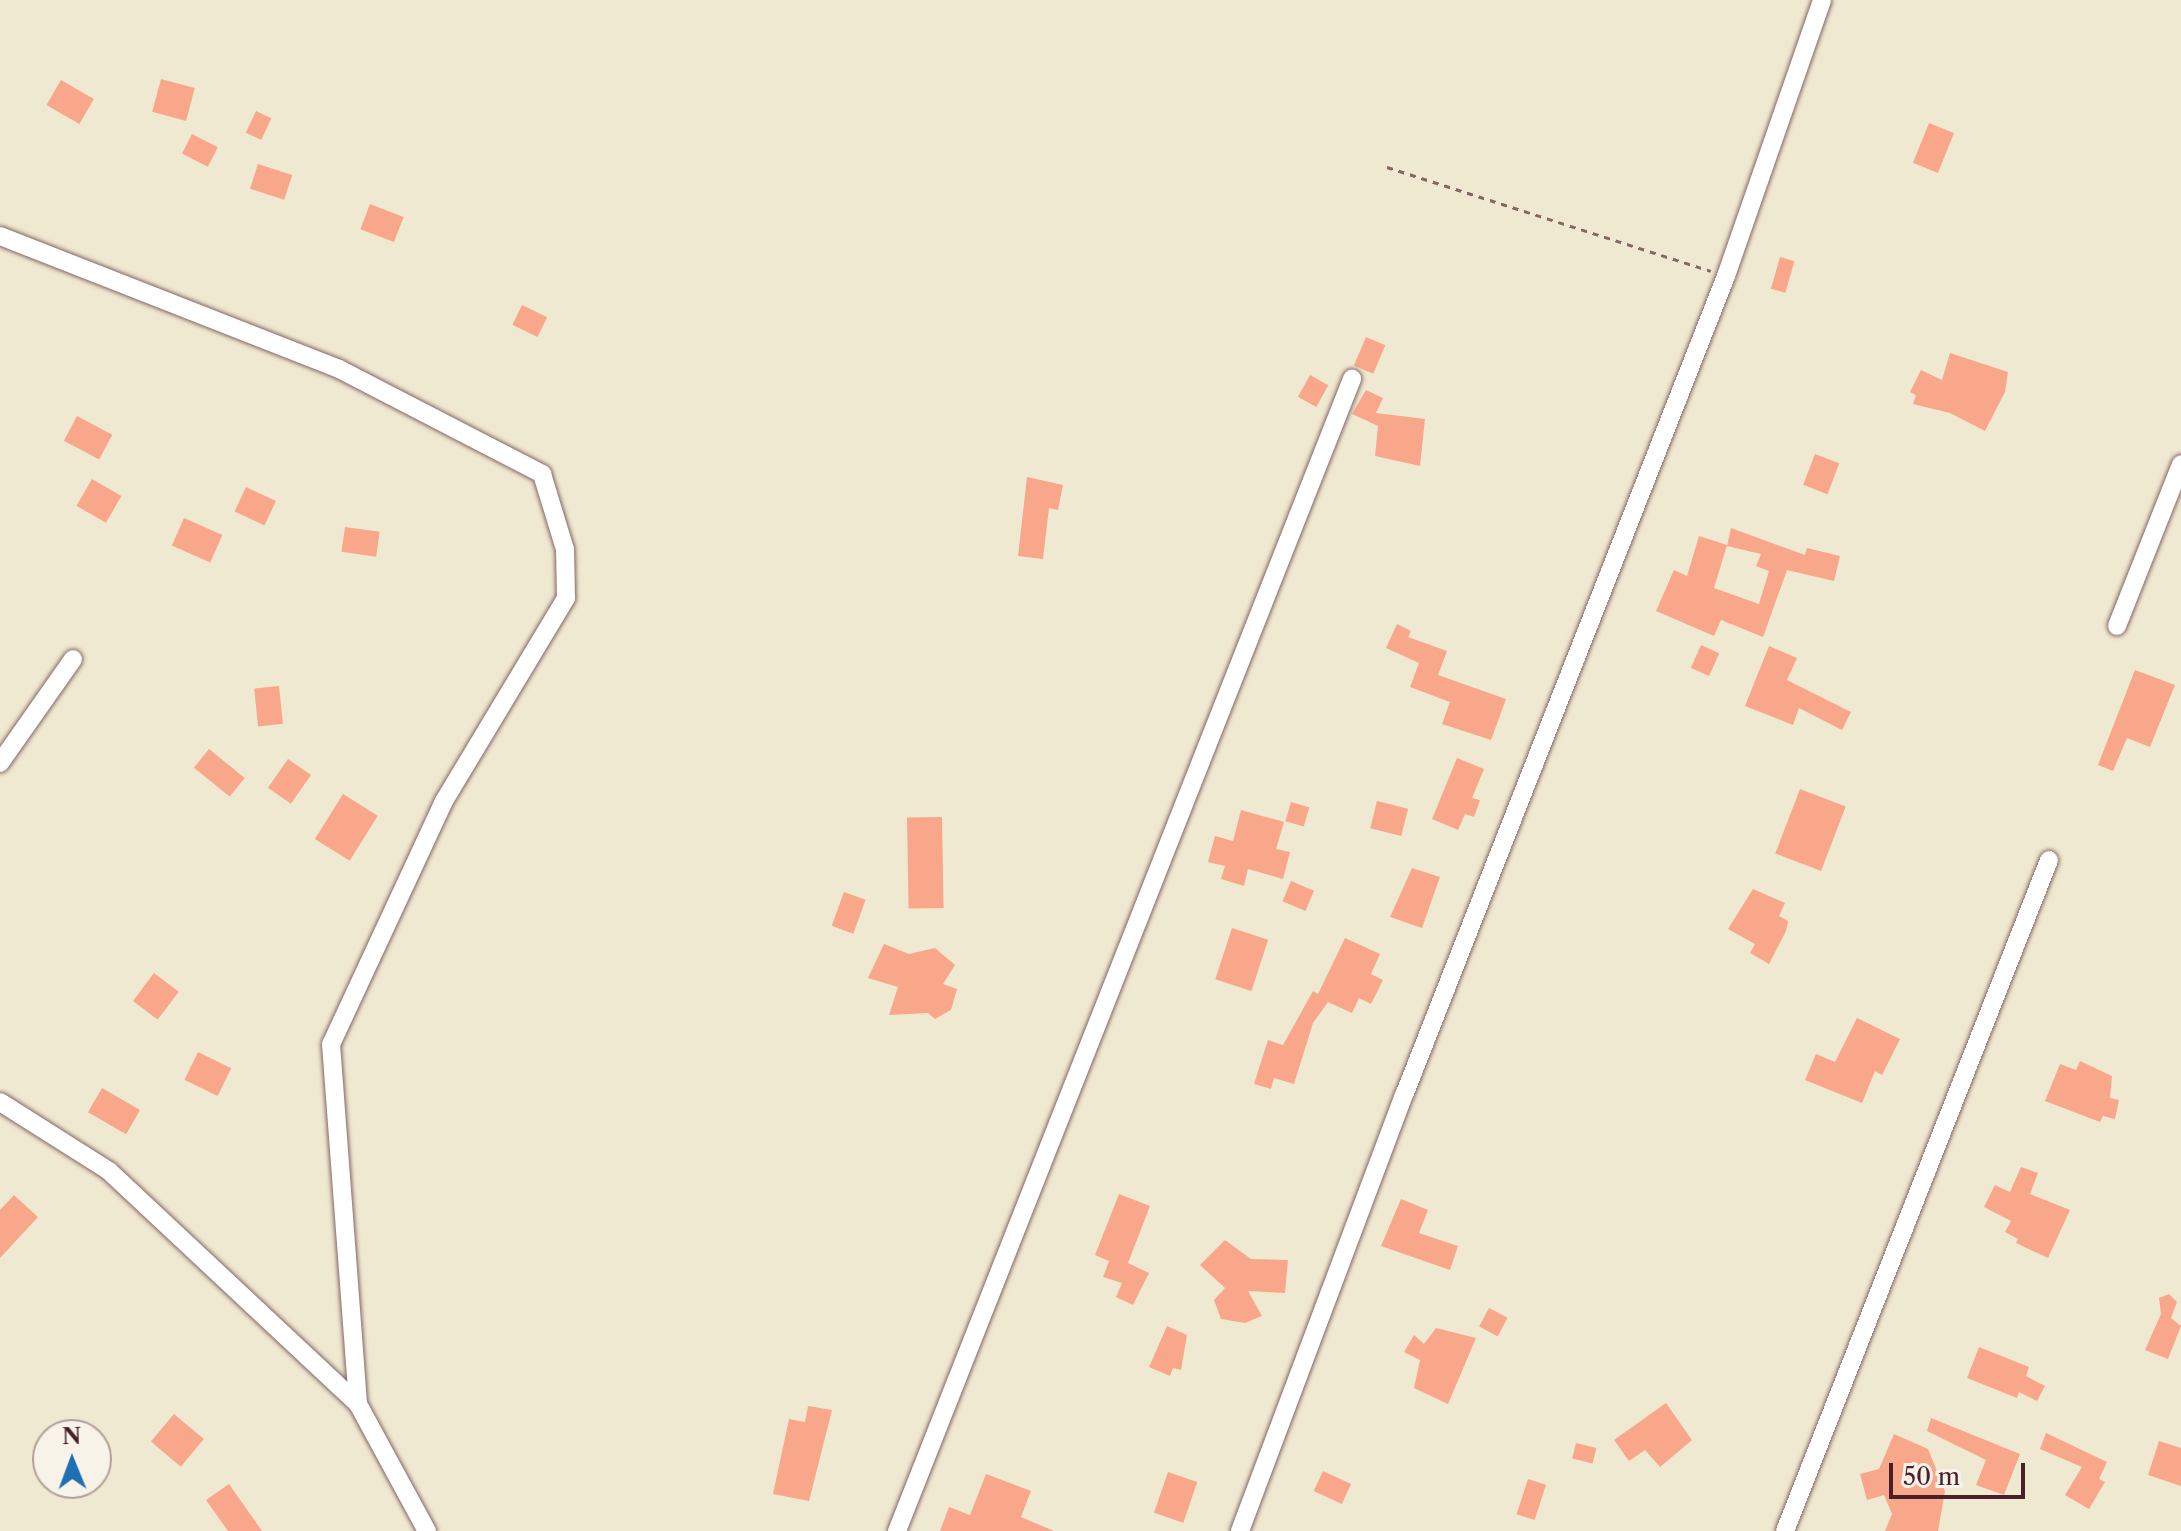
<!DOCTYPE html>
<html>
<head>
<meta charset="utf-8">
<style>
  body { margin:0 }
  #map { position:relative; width:2181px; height:1531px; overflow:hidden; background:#f0e9d1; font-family:"Libre Caslon Text",serif }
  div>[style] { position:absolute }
  .building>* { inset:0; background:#f9a78a; transform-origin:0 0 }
  .path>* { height:3px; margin-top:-1.5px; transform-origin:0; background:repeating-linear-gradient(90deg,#846665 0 6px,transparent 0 12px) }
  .roads { filter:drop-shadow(0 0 2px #846665) drop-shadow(0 0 2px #846665) }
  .minor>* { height:18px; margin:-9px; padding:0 9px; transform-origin:9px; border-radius:9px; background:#fff }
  span { translate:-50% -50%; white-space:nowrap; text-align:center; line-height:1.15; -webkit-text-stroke:7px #f7f3e8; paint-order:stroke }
  .north { position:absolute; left:32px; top:1419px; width:80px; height:80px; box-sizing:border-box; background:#f7f3e8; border:2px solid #b29e9c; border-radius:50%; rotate:359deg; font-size:22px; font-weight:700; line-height:32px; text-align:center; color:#4a1f2b }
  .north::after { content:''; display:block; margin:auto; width:28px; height:36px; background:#1f6fb2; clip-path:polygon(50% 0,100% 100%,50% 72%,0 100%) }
  .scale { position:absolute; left:1889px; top:1463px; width:136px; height:36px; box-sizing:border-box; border:4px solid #4a1f2b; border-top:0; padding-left:10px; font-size:24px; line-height:28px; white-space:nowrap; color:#4a1f2b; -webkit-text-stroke:6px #f7f3e8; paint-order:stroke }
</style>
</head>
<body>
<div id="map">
  <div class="building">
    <i style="left:161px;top:79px;width:35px;height:34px;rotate:15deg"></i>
    <i style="left:61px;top:80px;width:38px;height:29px;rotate:30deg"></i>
    <i style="left:256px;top:111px;width:17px;height:24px;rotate:25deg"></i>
    <i style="left:1929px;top:123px;width:27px;height:43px;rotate:22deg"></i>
    <i style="left:192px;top:134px;width:29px;height:22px;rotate:27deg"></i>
    <i style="left:258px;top:164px;width:36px;height:26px;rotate:18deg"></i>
    <i style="left:370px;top:204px;width:36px;height:27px;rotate:21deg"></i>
    <i style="left:1780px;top:257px;width:15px;height:33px;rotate:16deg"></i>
    <i style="left:522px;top:305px;width:28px;height:22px;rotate:26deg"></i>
    <i style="left:1366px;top:337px;width:21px;height:31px;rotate:23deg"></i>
    <i style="clip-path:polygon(1950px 353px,2008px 372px,2005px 392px,1985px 431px,1950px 413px,1913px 404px,1916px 395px,1910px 392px,1921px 370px,1942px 380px)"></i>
    <i style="left:1310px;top:375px;width:21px;height:25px;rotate:29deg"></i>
    <i style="clip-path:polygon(1366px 390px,1383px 398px,1376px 413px,1425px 419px,1420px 466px,1375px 456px,1378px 426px,1352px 414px)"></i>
    <i style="left:77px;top:416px;width:40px;height:28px;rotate:28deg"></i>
    <i style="left:1815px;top:454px;width:26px;height:33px;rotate:21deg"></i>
    <i style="clip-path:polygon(1027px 477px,1063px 485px,1058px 510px,1049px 508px,1043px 559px,1018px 556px)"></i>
    <i style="left:92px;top:479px;width:34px;height:31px;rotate:30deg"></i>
    <i style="left:246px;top:487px;width:33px;height:27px;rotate:25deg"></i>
    <i style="left:184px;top:518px;width:42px;height:30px;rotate:24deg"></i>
    <i style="left:345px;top:527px;width:35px;height:25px;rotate:8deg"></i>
    <i style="clip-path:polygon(1731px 528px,1805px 555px,1807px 548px,1840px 556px,1834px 581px,1787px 570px,1763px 637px,1721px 620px,1714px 636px,1656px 611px,1674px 570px,1687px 576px,1699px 536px,1727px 545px,1714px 588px,1759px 604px,1769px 571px,1756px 566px,1761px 554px,1727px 546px)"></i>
    <i style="clip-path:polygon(1397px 624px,1411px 631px,1408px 637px,1447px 651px,1438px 675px,1506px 699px,1491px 740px,1442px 724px,1450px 702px,1410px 687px,1419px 663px,1386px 648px)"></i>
    <i style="left:1701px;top:645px;width:20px;height:25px;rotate:24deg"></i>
    <i style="clip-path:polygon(1769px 646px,1797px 658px,1787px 680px,1851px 712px,1842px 730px,1799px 708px,1793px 725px,1745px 706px)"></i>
    <i style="clip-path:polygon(2135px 670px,2175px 685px,2150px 747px,2127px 738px,2113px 771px,2098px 765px)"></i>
    <i style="left:279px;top:686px;width:38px;height:25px;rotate:84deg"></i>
    <i style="left:209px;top:749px;width:46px;height:24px;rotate:39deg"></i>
    <i style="clip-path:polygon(1457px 758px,1484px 769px,1472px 798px,1480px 800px,1474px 817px,1465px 814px,1458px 830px,1432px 819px)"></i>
    <i style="left:288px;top:759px;width:28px;height:35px;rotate:35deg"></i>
    <i style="left:1800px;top:789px;width:49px;height:69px;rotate:21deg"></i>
    <i style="left:343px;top:794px;width:41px;height:53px;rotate:32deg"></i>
    <i style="left:1377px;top:801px;width:32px;height:28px;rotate:14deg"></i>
    <i style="left:1291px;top:802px;width:19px;height:20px;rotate:16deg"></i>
    <i style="clip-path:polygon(1241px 810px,1284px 822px,1276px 849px,1290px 852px,1283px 879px,1248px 869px,1244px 886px,1221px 879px,1225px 866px,1208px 862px,1215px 836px,1233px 841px)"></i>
    <i style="left:942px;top:817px;width:91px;height:35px;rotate:89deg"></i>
    <i style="clip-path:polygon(1412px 868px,1440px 877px,1422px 928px,1390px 917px)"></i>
    <i style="left:1291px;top:881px;width:25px;height:22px;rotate:23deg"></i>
    <i style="clip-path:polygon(1753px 889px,1785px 903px,1779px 916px,1788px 921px,1786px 931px,1769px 964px,1750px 953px,1755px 944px,1728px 929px)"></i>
    <i style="left:844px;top:892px;width:23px;height:36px;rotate:20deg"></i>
    <i style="left:1232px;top:928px;width:38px;height:54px;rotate:18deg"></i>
    <i style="clip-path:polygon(1345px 938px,1380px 954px,1371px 974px,1383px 980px,1371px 1004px,1359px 998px,1352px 1013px,1328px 1002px,1313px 1023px,1294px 1084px,1274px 1078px,1271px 1089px,1254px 1084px,1268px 1040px,1283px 1045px,1313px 991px,1318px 994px)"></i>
    <i style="clip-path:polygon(884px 944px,909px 954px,935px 948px,955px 965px,943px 984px,957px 989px,951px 1010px,935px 1019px,928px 1013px,889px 1015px,898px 987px,868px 978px)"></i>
    <i style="left:154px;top:973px;width:31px;height:35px;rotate:37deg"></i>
    <i style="clip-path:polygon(1857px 1018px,1900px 1039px,1882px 1075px,1875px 1071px,1862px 1103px,1805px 1080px,1816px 1054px,1835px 1062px)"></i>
    <i style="left:198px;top:1052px;width:37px;height:31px;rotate:26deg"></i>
    <i style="clip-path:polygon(2080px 1061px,2112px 1076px,2110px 1098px,2119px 1100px,2115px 1119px,2103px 1116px,2100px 1122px,2045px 1101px,2060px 1064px,2076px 1070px)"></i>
    <i style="left:102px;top:1088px;width:44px;height:28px;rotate:30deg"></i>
    <i style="clip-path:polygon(2021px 1167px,2038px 1173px,2030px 1194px,2070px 1210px,2048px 1258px,2016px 1243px,2018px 1239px,2005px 1232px,2011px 1221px,1984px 1207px,1995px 1185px,2010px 1192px)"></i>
    <i style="clip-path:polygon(1119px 1194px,1150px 1206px,1128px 1263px,1149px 1273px,1133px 1305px,1116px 1297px,1122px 1283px,1103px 1277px,1109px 1261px,1095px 1255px)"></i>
    <i style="clip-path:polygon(14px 1195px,38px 1217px,0 1258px,0 1210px)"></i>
    <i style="clip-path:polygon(1401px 1199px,1428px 1210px,1419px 1233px,1458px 1246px,1450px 1270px,1381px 1246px)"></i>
    <i style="clip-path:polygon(1225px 1240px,1251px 1259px,1288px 1260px,1285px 1293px,1248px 1291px,1262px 1316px,1245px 1323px,1221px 1319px,1214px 1300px,1225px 1288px,1200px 1265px)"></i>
    <i style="clip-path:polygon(2169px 1294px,2177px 1302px,2171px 1318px,2181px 1326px,2168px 1359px,2145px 1350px,2161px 1314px,2159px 1298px)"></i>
    <i style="left:1489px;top:1308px;width:21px;height:21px;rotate:28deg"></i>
    <i style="clip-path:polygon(1167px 1326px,1187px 1335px,1181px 1370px,1173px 1368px,1170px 1376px,1149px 1367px)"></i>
    <i style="clip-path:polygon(1436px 1328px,1476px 1338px,1448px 1404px,1414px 1388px,1420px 1360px,1404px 1352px,1414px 1335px,1424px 1344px)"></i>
    <i style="clip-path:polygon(1979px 1347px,2029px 1367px,2026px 1376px,2045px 1386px,2037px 1401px,2019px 1392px,2017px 1398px,1967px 1378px)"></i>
    <i style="clip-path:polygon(1666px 1403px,1692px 1440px,1660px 1467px,1645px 1450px,1629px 1461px,1614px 1440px)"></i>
    <i style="clip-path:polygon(808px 1406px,832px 1410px,809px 1501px,773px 1494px,789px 1419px,805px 1422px)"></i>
    <i style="left:174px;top:1414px;width:39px;height:36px;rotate:40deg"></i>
    <i style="clip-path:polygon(1931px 1418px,2020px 1454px,2004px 1495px,1976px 1485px,1986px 1460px,1927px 1431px)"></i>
    <i style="clip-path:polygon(2046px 1433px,2107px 1462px,2099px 1479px,2105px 1482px,2089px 1509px,2065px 1495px,2082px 1467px,2040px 1449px)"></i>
    <i style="clip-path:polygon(1894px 1434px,1928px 1449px,1945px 1491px,1938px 1531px,1885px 1531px,1892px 1514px,1884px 1495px,1867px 1500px,1860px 1474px,1879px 1469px)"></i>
    <i style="clip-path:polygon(2159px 1441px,2181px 1448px,2181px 1486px,2148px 1475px)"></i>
    <i style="left:1576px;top:1443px;width:21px;height:16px;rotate:14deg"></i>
    <i style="left:1323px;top:1471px;width:31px;height:22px;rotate:25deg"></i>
    <i style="left:1168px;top:1472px;width:31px;height:43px;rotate:19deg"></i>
    <i style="clip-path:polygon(986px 1474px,1031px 1491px,1021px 1517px,1054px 1531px,940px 1531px,949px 1507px,970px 1515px)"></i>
    <i style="left:1528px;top:1479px;width:19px;height:37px;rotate:18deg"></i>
    <i style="clip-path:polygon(229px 1484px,262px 1531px,228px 1531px,206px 1500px)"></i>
  </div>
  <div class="path">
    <i style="left:1387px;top:167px;width:340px;rotate:17.8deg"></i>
  </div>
  <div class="roads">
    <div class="minor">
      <i style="left:0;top:236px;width:364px;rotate:21.4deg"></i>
      <i style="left:339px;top:369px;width:229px;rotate:27.3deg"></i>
      <i style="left:542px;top:474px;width:78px;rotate:73deg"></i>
      <i style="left:565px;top:549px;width:49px;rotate:88.8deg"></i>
      <i style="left:566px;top:598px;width:237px;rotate:121deg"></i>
      <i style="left:444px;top:801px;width:268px;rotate:114.9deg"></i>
      <i style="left:331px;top:1044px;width:361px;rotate:85.7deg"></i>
      <i style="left:358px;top:1404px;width:145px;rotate:61.5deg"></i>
      <i style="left:2117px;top:626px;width:174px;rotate:-68.4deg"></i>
      <i style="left:0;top:763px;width:127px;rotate:-54.9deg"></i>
      <i style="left:0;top:1102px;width:129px;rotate:32.3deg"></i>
      <i style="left:109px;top:1171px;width:341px;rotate:43.1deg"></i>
      <i style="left:897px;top:1531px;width:1239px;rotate:-68.45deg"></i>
      <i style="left:1240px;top:1531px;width:468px;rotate:-69.4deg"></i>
      <i style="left:1405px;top:1093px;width:878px;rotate:-68.55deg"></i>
      <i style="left:1726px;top:276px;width:292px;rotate:-70.8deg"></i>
      <i style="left:1785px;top:1531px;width:721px;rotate:-68.52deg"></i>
    </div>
  </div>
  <div class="north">N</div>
  <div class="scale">50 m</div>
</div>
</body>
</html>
